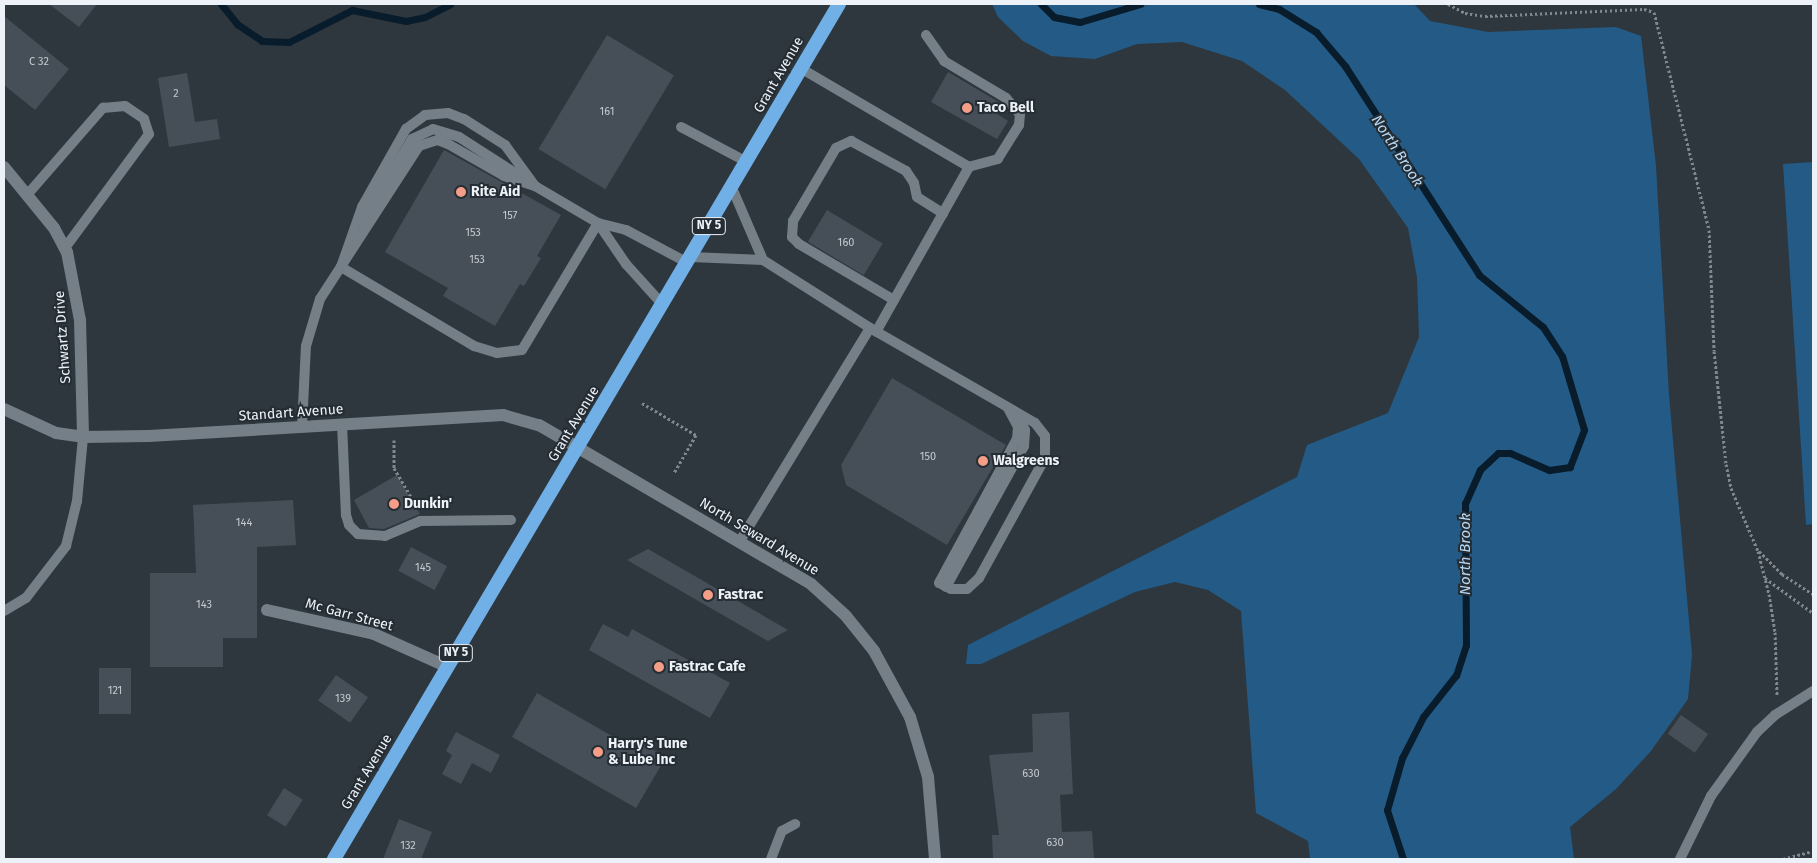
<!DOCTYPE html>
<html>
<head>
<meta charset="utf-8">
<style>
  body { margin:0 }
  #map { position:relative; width:1817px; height:863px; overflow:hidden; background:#2e373e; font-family:"Fira Sans",sans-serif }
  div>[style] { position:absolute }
  .green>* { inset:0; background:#235b86 }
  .stream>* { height:7px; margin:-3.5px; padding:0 3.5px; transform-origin:3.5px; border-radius:3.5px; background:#081c2c }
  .building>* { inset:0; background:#464f57; transform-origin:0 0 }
  .path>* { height:3px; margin-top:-1.5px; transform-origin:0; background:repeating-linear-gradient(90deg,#80888e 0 2.5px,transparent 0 5px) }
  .service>* { height:10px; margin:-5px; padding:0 5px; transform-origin:5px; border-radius:5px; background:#757f87 }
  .minor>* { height:12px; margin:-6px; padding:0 6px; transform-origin:6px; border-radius:6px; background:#757f87 }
  .tertiary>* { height:12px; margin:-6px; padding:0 6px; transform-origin:6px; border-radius:6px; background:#757f87 }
  .trunk>* { height:14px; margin:-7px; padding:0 7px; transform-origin:7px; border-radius:7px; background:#70b0e6 }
  .dots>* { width:14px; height:14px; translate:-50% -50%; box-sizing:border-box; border:2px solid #252d34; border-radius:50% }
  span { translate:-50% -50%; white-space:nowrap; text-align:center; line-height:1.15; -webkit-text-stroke:4px #252d34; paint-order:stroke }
  .number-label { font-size:11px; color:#c2c9cf }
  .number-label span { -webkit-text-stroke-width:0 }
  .shield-label span { padding:1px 4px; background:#252d34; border:1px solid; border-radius:4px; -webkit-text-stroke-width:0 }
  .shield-label { font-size:12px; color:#ecf2f7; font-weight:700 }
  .street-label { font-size:14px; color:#ecf2f7 }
  .poi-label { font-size:14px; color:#ecf2f7; font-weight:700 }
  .left { translate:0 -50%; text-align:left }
  .water-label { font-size:15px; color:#b8d9f6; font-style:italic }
  .frame { position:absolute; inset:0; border:5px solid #ecf2f7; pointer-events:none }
</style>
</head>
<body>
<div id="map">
  <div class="green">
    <i style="clip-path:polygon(992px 4px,1414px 4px,1430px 21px,1488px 32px,1616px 27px,1641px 36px,1656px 166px,1669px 395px,1692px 655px,1688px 699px,1651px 751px,1616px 789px,1570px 827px,1574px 859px,1310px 859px,1308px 841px,1256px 813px,1241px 611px,1208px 590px,1175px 582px,1135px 592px,981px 664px,966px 664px,968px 645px,1297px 477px,1307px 445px,1388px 413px,1419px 337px,1417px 277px,1408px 228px,1359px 159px,1285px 90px,1242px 61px,1182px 42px,1137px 44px,1095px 59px,1051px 56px,1023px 41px,998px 17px)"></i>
    <i style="clip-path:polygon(1813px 162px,1813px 524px,1806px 525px,1783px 164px)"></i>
  </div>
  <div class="stream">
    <i style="left:221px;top:4px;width:26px;rotate:51deg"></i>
    <i style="left:237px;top:24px;width:30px;rotate:34deg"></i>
    <i style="left:262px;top:41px;width:27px;rotate:2deg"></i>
    <i style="left:289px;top:42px;width:71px;rotate:-26.9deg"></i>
    <i style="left:352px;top:10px;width:55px;rotate:11.5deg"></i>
    <i style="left:406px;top:21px;width:19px;rotate:-12deg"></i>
    <i style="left:425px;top:17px;width:28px;rotate:-27deg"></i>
    <i style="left:1041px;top:4px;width:18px;rotate:45deg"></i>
    <i style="left:1054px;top:17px;width:26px;rotate:11deg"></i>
    <i style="left:1080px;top:22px;width:63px;rotate:-16.7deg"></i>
    <i style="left:1259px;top:4px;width:21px;rotate:14deg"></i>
    <i style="left:1279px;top:9px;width:44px;rotate:31.9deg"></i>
    <i style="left:1316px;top:32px;width:45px;rotate:49.5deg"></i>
    <i style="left:1345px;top:66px;width:248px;rotate:57.3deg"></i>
    <i style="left:1479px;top:275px;width:82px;rotate:39.1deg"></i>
    <i style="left:1543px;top:327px;width:35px;rotate:57deg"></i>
    <i style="left:1562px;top:356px;width:77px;rotate:73.4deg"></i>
    <i style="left:1584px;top:430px;width:40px;rotate:111deg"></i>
    <i style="left:1570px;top:467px;width:21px;rotate:172deg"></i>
    <i style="left:1549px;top:470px;width:43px;rotate:-156.4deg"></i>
    <i style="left:1510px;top:453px;width:12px;rotate:180deg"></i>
    <i style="left:1498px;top:453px;width:25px;rotate:137deg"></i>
    <i style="left:1480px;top:470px;width:36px;rotate:114deg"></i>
    <i style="left:1465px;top:503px;width:142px;rotate:89.6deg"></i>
    <i style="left:1466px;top:645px;width:32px;rotate:108deg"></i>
    <i style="left:1456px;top:675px;width:53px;rotate:128.2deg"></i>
    <i style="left:1423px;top:717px;width:46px;rotate:117.1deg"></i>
    <i style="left:1402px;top:758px;width:54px;rotate:106.1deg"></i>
    <i style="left:1387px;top:810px;width:52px;rotate:71.9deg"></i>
  </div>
  <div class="building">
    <i style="clip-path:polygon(49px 4px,97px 4px,79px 27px)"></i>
    <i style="clip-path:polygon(4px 16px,69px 69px,35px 110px,4px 85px)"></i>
    <i style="left:607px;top:35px;width:78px;height:133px;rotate:31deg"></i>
    <i style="clip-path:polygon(948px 72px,1002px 104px,997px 114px,1008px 121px,997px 139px,931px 102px)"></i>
    <i style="clip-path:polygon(187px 73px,195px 122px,217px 119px,220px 139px,169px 147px,158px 78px)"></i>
    <i style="clip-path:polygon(444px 150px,561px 215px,537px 256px,541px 258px,524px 286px,520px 284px,495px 326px,443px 296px,448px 288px,385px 252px)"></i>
    <i style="left:827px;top:210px;width:65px;height:37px;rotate:31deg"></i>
    <i style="clip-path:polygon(892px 378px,1006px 445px,947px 545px,846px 485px,841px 465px)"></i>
    <i style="clip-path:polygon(397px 475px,420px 514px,384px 529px,369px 528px,354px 500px)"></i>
    <i style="clip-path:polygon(293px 500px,296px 545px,257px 547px,257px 638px,223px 638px,223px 667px,150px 667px,150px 573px,196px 573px,193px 505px)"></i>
    <i style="left:411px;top:547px;width:41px;height:27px;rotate:28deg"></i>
    <i style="clip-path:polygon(648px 549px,788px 630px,768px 641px,627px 560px)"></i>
    <i style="clip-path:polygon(603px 624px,628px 637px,632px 629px,730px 683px,710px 718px,589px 650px)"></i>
    <i style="left:99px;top:668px;width:32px;height:46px"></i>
    <i style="left:336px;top:675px;width:39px;height:31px;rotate:35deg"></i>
    <i style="clip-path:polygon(537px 693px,631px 747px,635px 739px,666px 757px,636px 808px,512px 737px)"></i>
    <i style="clip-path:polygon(1069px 712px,1073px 794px,1060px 795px,1062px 832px,1092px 831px,1094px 859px,993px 859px,992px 835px,999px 835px,989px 755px,1033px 752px,1032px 714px)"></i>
    <i style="left:1681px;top:715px;width:33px;height:23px;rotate:35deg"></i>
    <i style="clip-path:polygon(456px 732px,500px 755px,491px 773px,472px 763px,461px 784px,442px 774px,452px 755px,446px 751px)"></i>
    <i style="left:284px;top:788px;width:22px;height:32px;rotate:32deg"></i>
    <i style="clip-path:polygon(399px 819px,432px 832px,421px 859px,383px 859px)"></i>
  </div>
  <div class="path">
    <i style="left:1448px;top:4px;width:19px;rotate:28deg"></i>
    <i style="left:1465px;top:13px;width:20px;rotate:9deg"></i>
    <i style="left:1485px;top:16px;width:159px;rotate:-2.5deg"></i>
    <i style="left:1644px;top:9px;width:10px;rotate:17deg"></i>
    <i style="left:1654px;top:12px;width:225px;rotate:75.8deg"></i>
    <i style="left:1709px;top:230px;width:121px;rotate:87.6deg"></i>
    <i style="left:1714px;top:351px;width:114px;rotate:83.9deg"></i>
    <i style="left:1726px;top:464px;width:25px;rotate:78deg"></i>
    <i style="left:1731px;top:488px;width:69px;rotate:66.8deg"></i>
    <i style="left:1758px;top:551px;width:44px;rotate:75.7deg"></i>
    <i style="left:1769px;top:594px;width:38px;rotate:81deg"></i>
    <i style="left:1775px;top:632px;width:63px;rotate:88.2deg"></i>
    <i style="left:642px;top:403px;width:63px;rotate:30.7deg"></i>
    <i style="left:696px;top:435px;width:44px;rotate:120.1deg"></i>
    <i style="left:394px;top:440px;width:28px;rotate:90deg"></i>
    <i style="left:394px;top:468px;width:43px;rotate:59.3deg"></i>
    <i style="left:1759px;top:551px;width:33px;rotate:45deg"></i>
    <i style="left:1782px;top:574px;width:37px;rotate:33deg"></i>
    <i style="left:1765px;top:578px;width:59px;rotate:36.1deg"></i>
    <i style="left:1783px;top:859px;width:31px;rotate:-15deg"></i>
  </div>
  <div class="service">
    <i style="left:926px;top:35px;width:32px;rotate:55deg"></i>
    <i style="left:944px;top:61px;width:72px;rotate:30.8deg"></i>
    <i style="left:1006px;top:98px;width:21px;rotate:49deg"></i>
    <i style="left:1020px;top:114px;width:11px;rotate:95deg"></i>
    <i style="left:1019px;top:125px;width:40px;rotate:122deg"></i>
    <i style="left:998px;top:159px;width:30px;rotate:165deg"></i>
    <i style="left:802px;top:69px;width:194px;rotate:30.4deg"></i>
    <i style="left:969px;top:167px;width:189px;rotate:119.4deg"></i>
    <i style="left:681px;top:127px;width:75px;rotate:27.9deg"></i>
    <i style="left:732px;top:188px;width:78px;rotate:66.7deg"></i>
    <i style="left:763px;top:260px;width:127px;rotate:32.4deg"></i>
    <i style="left:870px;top:328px;width:250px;rotate:121.4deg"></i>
    <i style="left:27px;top:195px;width:116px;rotate:-48.9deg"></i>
    <i style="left:103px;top:108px;width:22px;rotate:-5deg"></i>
    <i style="left:125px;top:106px;width:23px;rotate:34deg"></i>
    <i style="left:144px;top:119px;width:16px;rotate:72deg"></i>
    <i style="left:149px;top:134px;width:142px;rotate:126.4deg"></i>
    <i style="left:362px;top:223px;width:98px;rotate:-59.2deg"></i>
    <i style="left:412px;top:139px;width:23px;rotate:-25deg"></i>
    <i style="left:433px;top:129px;width:27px;rotate:17deg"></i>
    <i style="left:459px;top:137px;width:80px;rotate:32.7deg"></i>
    <i style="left:691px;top:257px;width:72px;rotate:2.4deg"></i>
    <i style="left:341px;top:267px;width:64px;rotate:-70.7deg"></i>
    <i style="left:362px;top:207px;width:90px;rotate:-60.6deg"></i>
    <i style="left:406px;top:129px;width:24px;rotate:-36deg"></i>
    <i style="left:425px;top:115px;width:23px;rotate:-5deg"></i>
    <i style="left:448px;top:113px;width:17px;rotate:21deg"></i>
    <i style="left:464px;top:119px;width:49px;rotate:32.4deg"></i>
    <i style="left:505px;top:145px;width:51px;rotate:53.8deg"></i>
    <i style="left:535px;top:186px;width:73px;rotate:30.4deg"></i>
    <i style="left:598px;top:223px;width:29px;rotate:14deg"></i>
    <i style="left:626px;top:230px;width:70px;rotate:28deg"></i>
    <i style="left:341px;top:267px;width:155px;rotate:30.7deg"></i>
    <i style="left:474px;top:346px;width:24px;rotate:17deg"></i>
    <i style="left:497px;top:353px;width:25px;rotate:-7deg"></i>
    <i style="left:522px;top:350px;width:148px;rotate:-59.1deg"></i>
    <i style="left:598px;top:223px;width:50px;rotate:55.7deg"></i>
    <i style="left:626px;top:264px;width:55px;rotate:47.9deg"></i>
    <i style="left:894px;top:300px;width:110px;rotate:-149.5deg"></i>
    <i style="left:799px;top:244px;width:10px;rotate:-135deg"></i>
    <i style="left:792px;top:237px;width:16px;rotate:-86deg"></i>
    <i style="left:793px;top:221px;width:85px;rotate:-59.5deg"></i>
    <i style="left:836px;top:148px;width:17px;rotate:-25deg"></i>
    <i style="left:851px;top:141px;width:63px;rotate:28.6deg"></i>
    <i style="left:906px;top:171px;width:14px;rotate:56deg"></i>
    <i style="left:914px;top:183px;width:14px;rotate:78deg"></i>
    <i style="left:917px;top:197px;width:31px;rotate:32deg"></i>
    <i style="left:870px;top:328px;width:190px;rotate:29.9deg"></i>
    <i style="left:1035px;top:423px;width:16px;rotate:52deg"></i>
    <i style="left:1045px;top:436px;width:22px;rotate:90deg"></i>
    <i style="left:1045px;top:458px;width:137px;rotate:118.8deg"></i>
    <i style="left:979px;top:578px;width:16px;rotate:137deg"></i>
    <i style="left:967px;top:589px;width:16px;rotate:180deg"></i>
    <i style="left:951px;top:589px;width:13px;rotate:-153deg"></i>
    <i style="left:939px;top:583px;width:164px;rotate:-61.6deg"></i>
    <i style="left:1017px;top:439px;width:12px;rotate:-85deg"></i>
    <i style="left:1018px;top:427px;width:21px;rotate:-118deg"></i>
    <i style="left:342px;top:424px;width:91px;rotate:87.5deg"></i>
    <i style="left:346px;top:515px;width:10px;rotate:73deg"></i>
    <i style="left:349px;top:525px;width:13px;rotate:45deg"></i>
    <i style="left:358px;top:534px;width:27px;rotate:4deg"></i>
    <i style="left:385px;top:536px;width:38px;rotate:-23deg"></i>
    <i style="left:420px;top:521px;width:91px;rotate:-0.6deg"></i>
    <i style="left:302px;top:427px;width:81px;rotate:-87.2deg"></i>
    <i style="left:306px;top:346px;width:49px;rotate:-73.4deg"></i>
    <i style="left:320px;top:299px;width:182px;rotate:-57.1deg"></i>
    <i style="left:419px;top:146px;width:20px;rotate:-18deg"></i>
    <i style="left:438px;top:140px;width:11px;rotate:22deg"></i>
    <i style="left:448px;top:144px;width:64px;rotate:29.7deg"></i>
    <i style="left:504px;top:176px;width:33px;rotate:18deg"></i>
    <i style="left:946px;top:587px;width:161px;rotate:-61deg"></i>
    <i style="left:1024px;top:446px;width:16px;rotate:-86deg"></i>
    <i style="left:1025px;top:430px;width:14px;rotate:-115deg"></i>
    <i style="left:4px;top:611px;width:26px;rotate:-31deg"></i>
    <i style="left:26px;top:598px;width:66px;rotate:-52.4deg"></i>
    <i style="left:66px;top:546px;width:46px;rotate:-76.3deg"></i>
    <i style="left:77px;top:501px;width:64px;rotate:-84.6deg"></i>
    <i style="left:771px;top:859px;width:30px;rotate:-69deg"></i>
    <i style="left:782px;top:831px;width:15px;rotate:-28deg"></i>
    <i style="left:1680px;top:859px;width:70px;rotate:-63.8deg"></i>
    <i style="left:1711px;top:796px;width:79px;rotate:-54.3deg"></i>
    <i style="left:1757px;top:732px;width:25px;rotate:-43deg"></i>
    <i style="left:1775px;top:715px;width:45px;rotate:-32.3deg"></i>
  </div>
  <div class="minor">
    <i style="left:4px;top:167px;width:79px;rotate:50.7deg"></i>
    <i style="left:54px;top:228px;width:27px;rotate:62deg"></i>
    <i style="left:67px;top:252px;width:69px;rotate:79.2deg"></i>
    <i style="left:80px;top:320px;width:117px;rotate:88.5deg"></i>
    <i style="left:267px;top:610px;width:110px;rotate:12.6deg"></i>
    <i style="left:374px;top:634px;width:81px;rotate:24deg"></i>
  </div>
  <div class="tertiary">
    <i style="left:4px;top:409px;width:57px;rotate:24.8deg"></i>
    <i style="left:56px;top:433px;width:27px;rotate:8deg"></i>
    <i style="left:83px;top:437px;width:66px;rotate:-0.9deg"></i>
    <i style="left:149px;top:436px;width:355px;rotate:-3.4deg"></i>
    <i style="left:503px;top:415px;width:37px;rotate:16deg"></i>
    <i style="left:539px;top:425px;width:315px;rotate:30.3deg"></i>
    <i style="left:811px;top:584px;width:47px;rotate:42.4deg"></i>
    <i style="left:846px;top:616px;width:45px;rotate:51.3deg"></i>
    <i style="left:874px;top:651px;width:75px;rotate:61.4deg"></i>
    <i style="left:910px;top:717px;width:63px;rotate:73.3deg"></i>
    <i style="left:928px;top:777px;width:82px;rotate:85.1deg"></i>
  </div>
  <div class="trunk">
    <i style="left:334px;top:859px;width:993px;rotate:-59.43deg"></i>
  </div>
  <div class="dots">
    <i style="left:967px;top:108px;background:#f49e88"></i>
    <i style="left:461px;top:192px;background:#f49e88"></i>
    <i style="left:983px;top:461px;background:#f49e88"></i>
    <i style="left:394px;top:504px;background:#f49e88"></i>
    <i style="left:708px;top:595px;background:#f49e88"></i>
    <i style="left:659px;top:667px;background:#f49e88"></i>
    <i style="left:598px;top:752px;background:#f49e88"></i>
  </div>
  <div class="number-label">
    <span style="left:39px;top:62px">C 32</span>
    <span style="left:176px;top:94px">2</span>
    <span style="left:607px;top:112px">161</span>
    <span style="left:510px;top:216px">157</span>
    <span style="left:473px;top:233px">153</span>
    <span style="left:846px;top:243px">160</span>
    <span style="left:477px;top:260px">153</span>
    <span style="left:928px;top:457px">150</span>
    <span style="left:244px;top:523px">144</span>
    <span style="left:423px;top:568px">145</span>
    <span style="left:204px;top:605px">143</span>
    <span style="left:115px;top:691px">121</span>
    <span style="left:343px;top:699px">139</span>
    <span style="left:1031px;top:774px">630</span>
    <span style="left:1055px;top:843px">630</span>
    <span style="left:408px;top:846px">132</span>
  </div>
  <div class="shield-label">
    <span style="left:709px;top:226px">NY 5</span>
    <span style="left:456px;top:653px">NY 5</span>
  </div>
  <div class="street-label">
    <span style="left:779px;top:75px;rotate:-60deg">Grant Avenue</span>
    <span style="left:63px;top:337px;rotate:-94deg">Schwartz Drive</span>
    <span style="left:291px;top:413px;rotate:-4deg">Standart Avenue</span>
    <span style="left:574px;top:424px;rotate:-59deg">Grant Avenue</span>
    <span style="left:759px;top:537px;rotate:31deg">North Seward Avenue</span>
    <span style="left:349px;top:615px;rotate:15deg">Mc Garr Street</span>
    <span style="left:367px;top:772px;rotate:-59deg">Grant Avenue</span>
  </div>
  <div class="poi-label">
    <span class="left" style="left:977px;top:108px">Taco Bell</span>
    <span class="left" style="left:471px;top:192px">Rite Aid</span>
    <span class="left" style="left:993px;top:461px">Walgreens</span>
    <span class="left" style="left:404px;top:504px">Dunkin'</span>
    <span class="left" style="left:718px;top:595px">Fastrac</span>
    <span class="left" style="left:669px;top:667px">Fastrac Cafe</span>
    <span class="left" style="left:608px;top:752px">Harry's Tune<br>&amp; Lube Inc</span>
  </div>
  <div class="water-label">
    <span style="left:1397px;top:151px;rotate:57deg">North Brook</span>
    <span style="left:1466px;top:554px;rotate:-90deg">North Brook</span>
  </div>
  <div class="frame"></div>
</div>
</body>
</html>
